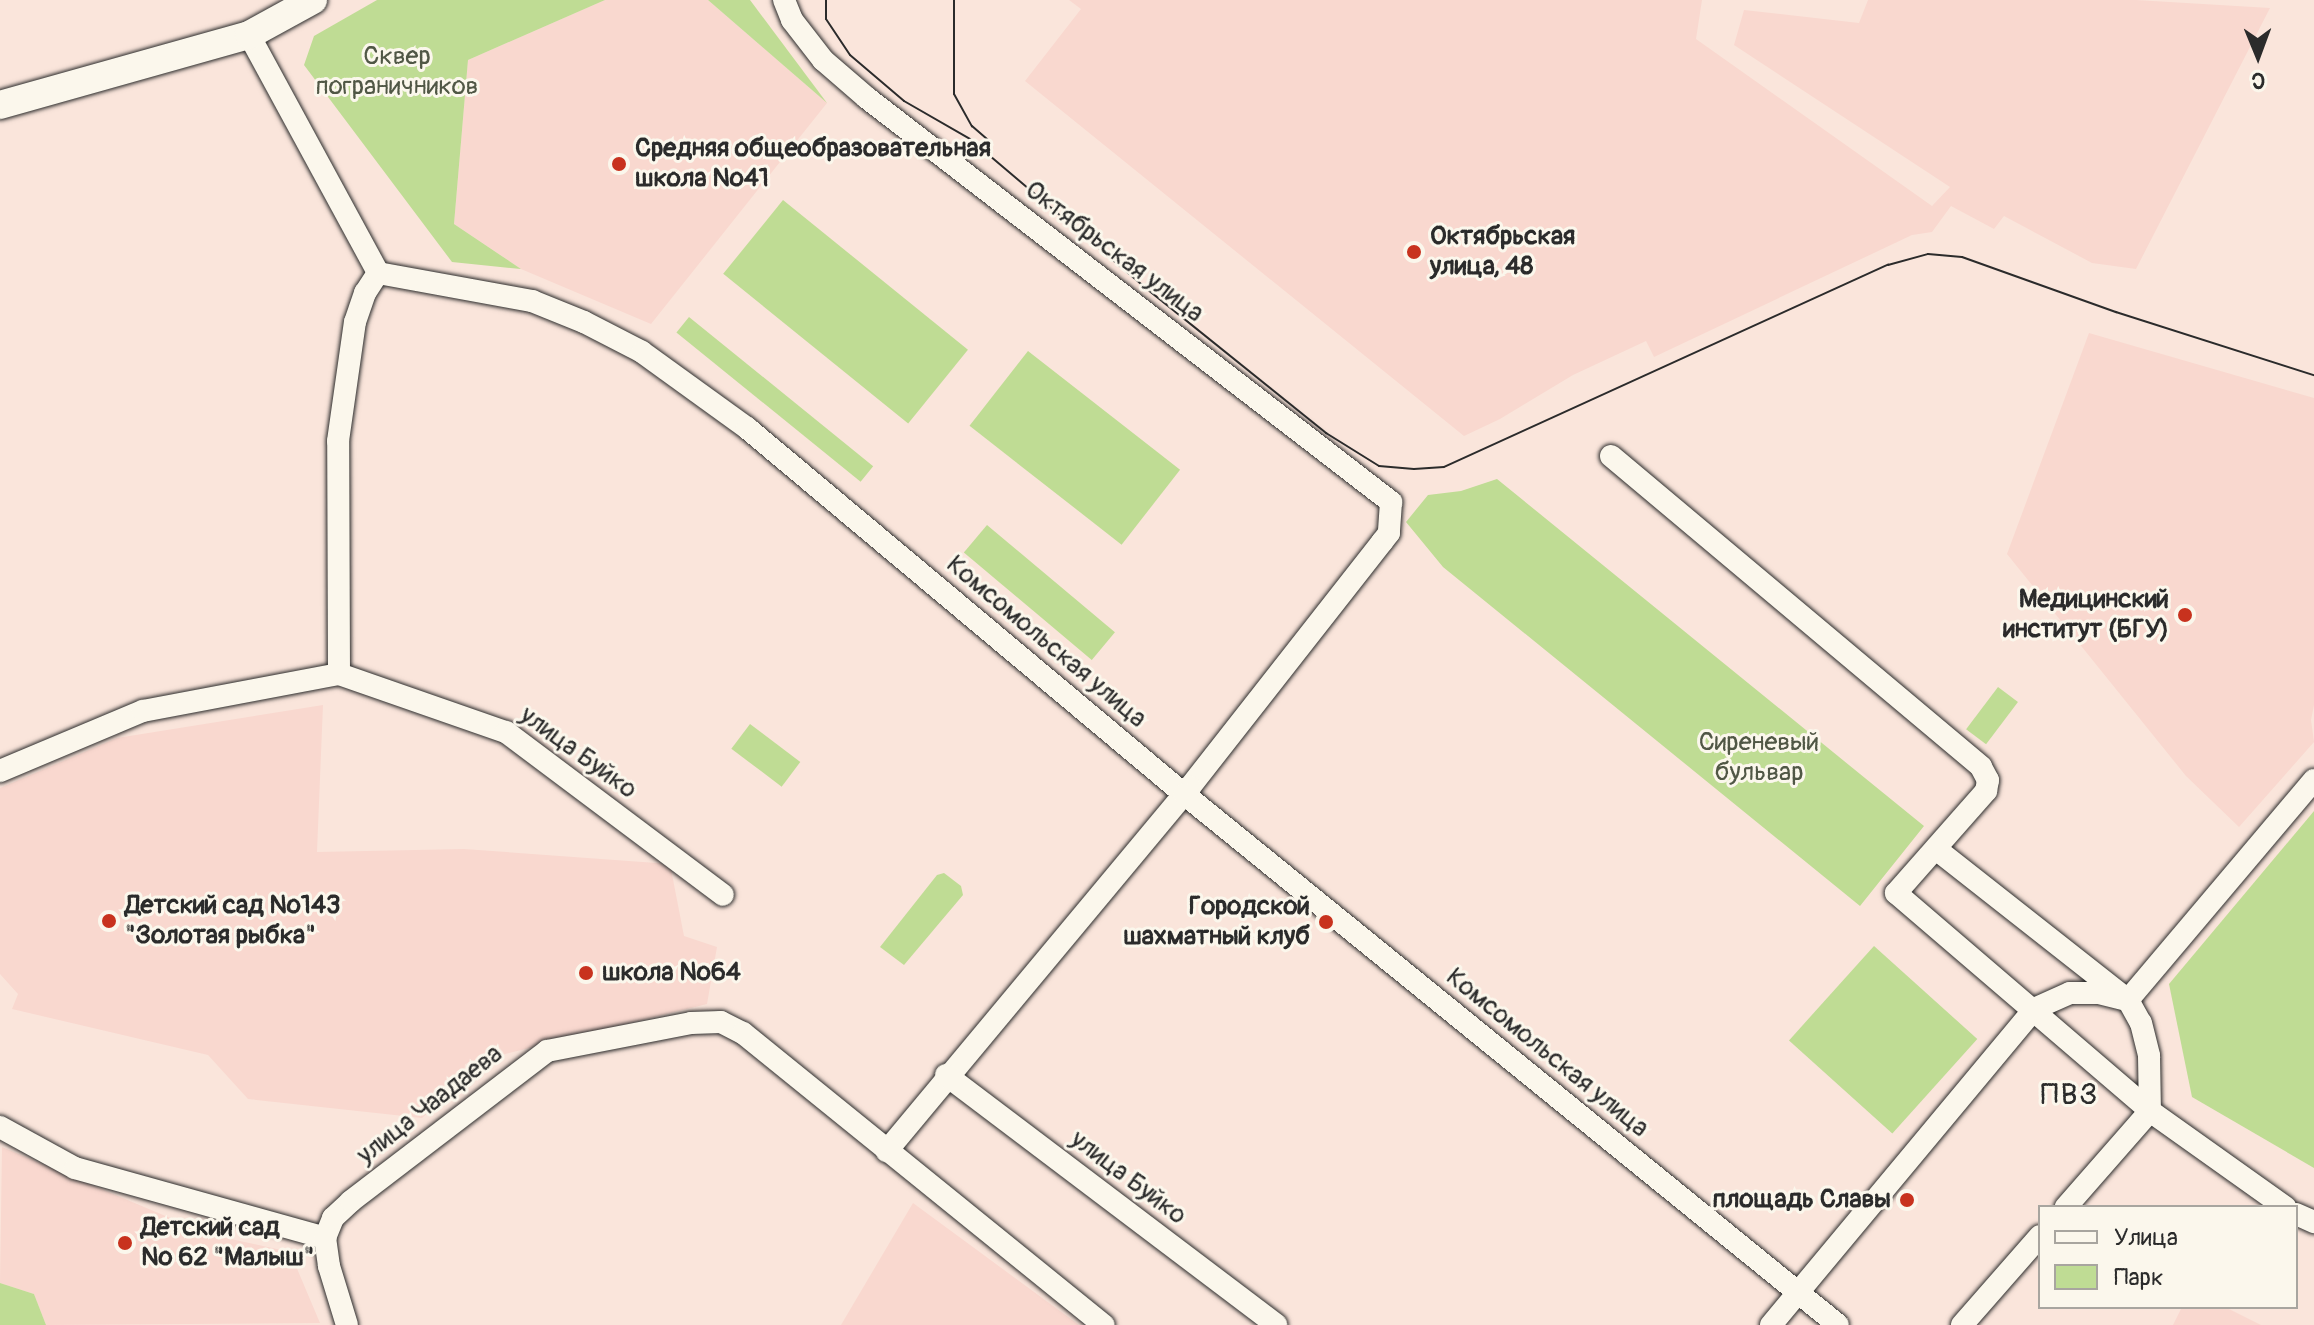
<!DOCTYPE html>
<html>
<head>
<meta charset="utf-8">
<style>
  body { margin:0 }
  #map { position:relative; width:2314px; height:1325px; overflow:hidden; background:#fae5db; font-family:Pangolin,sans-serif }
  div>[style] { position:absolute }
  .built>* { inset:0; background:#f9d8cf }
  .green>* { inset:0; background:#bfdc94; transform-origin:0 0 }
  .roads { filter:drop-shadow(0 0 2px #2b2b2b) drop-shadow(0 0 2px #2b2b2b) }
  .minor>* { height:22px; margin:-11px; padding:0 11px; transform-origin:11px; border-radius:11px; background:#fbf7ec }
  .major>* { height:28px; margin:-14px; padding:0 14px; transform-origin:14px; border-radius:14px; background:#fbf7ec }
  .tram>* { height:2px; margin:-1px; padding:0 1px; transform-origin:1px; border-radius:1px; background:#2b2b2b }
  .dots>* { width:22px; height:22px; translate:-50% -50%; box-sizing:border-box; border:4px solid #fbf7ec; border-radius:50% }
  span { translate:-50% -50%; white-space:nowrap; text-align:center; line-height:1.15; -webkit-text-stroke:6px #fbf7ec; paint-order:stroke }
  .park-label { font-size:26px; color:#505745 }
  .poi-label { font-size:26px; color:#2b2b2b; font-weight:700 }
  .left { translate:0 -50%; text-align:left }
  .right { translate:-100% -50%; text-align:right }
  .street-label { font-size:26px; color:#2b2b2b }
  .quarter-label { font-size:30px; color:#2b2b2b; letter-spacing:2px }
  .legend { position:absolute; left:2038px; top:1205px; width:260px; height:104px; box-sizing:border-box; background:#fbf7ec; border:2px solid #a8a59f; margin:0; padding:10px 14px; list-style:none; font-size:24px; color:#2b2b2b }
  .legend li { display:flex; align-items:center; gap:16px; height:40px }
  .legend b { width:40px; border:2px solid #a8a59f }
  .north { position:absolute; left:2218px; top:16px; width:80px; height:80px; -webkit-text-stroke:6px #fbf7ec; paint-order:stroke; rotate:179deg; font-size:22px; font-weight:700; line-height:32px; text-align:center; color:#2b2b2b }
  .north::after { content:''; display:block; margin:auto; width:28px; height:36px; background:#2b2b2b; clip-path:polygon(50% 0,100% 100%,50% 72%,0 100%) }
</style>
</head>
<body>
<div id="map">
  <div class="built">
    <i style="clip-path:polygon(605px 0,708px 0,827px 103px,651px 324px,521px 269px,454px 224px,468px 60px)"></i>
    <i style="clip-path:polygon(1069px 0,1702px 0,1696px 39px,1932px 206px,1950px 187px,1734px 45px,1744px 10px,1859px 23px,1868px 0,2136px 0,2270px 8px,2136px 269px,2092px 263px,2004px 216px,1994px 229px,1951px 206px,1932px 232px,1912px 235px,1654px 357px,1646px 341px,1573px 375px,1500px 419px,1464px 436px,1025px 81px,1081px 9px)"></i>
    <i style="clip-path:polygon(2089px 333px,2314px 398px,2314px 705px,2311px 720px,2314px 742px,2239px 827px,2186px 776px,2007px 554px)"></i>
    <i style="clip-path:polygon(323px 705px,317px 852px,464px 849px,670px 864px,684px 936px,717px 947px,707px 1004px,465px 1064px,463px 1081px,422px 1118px,248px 1099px,208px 1055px,12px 1009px,18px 994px,0 974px,0 788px,117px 738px)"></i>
    <i style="clip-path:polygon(2px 1147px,208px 1234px,290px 1252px,320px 1323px,46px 1325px,34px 1294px,0 1283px)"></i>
    <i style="clip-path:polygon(913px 1203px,1079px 1325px,841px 1325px)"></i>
    <i style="clip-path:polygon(2182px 1307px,2225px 1307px,2261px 1325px,2173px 1325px)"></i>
  </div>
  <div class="green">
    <i style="clip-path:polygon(377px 0,605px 0,468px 60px,454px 224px,521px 269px,452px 262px,304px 65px,314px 36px)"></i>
    <i style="clip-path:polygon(708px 0,750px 0,827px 103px)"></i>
    <i style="left:783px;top:200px;width:238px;height:95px;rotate:39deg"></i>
    <i style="left:689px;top:317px;width:237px;height:20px;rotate:39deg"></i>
    <i style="left:1028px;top:351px;width:193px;height:95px;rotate:38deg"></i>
    <i style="clip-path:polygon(1497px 479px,1924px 826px,1860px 906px,1443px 567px,1406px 522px,1428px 495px,1461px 491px)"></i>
    <i style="left:987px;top:525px;width:167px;height:36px;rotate:40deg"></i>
    <i style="left:1998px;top:687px;width:25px;height:53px;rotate:37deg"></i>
    <i style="left:750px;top:724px;width:63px;height:31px;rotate:37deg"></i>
    <i style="clip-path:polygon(2314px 811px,2314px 1168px,2192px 1097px,2169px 984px)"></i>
    <i style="clip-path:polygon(944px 873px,961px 886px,963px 895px,904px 965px,880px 947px,937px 875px)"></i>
    <i style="left:1874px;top:946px;width:139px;height:127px;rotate:42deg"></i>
    <i style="clip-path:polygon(0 1283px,34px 1294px,46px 1325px,0 1325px)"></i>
  </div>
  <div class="roads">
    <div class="minor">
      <i style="left:784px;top:0;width:22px;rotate:68deg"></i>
      <i style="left:792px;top:20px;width:51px;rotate:52.2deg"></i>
      <i style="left:823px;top:60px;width:58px;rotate:40.8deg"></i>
      <i style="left:867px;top:98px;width:662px;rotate:37.63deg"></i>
      <i style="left:1391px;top:502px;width:31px;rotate:94deg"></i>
      <i style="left:1389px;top:533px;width:11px;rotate:128deg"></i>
      <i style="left:1382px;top:542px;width:311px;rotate:128.1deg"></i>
      <i style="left:1190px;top:787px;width:474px;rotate:129.8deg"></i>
      <i style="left:249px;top:35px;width:271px;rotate:61.5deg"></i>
      <i style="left:378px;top:273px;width:157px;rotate:10.3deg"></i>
      <i style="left:532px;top:301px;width:56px;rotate:22deg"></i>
      <i style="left:584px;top:322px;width:65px;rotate:27.3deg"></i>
      <i style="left:642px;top:352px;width:130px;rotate:35.9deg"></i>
      <i style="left:747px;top:428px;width:570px;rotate:39.95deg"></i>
      <i style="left:1184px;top:794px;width:842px;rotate:39.07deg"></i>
      <i style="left:1611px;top:456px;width:483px;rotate:40deg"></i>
      <i style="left:1981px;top:767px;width:15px;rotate:62deg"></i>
      <i style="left:1988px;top:780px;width:11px;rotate:100deg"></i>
      <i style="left:1986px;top:791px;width:136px;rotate:131.4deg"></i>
      <i style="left:1896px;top:893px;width:335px;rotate:40.6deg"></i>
      <i style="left:2150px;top:1111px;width:166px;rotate:35.4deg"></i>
      <i style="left:339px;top:674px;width:177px;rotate:19.2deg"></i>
      <i style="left:506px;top:732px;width:271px;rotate:36.9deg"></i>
      <i style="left:0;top:771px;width:155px;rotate:-22.8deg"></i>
      <i style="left:143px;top:711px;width:199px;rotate:-10.7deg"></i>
      <i style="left:339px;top:674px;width:233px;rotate:-90.2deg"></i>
      <i style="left:338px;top:441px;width:120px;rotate:-81.9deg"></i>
      <i style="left:355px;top:322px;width:31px;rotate:-71deg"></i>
      <i style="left:365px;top:293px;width:24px;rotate:-57deg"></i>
      <i style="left:1936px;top:849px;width:244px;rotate:38.2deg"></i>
      <i style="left:2128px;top:1000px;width:26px;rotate:61deg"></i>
      <i style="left:2141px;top:1023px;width:34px;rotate:76deg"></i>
      <i style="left:2149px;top:1056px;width:55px;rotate:89deg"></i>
      <i style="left:2150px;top:1111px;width:128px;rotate:131.2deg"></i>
      <i style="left:2128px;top:1000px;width:288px;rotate:-49.8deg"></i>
      <i style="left:946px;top:1075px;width:414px;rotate:37.1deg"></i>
      <i style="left:0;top:1127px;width:85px;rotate:28.7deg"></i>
      <i style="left:75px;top:1168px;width:260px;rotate:15.6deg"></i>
      <i style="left:2296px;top:1214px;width:20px;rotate:24deg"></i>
      <i style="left:347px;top:1325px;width:62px;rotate:-107deg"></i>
      <i style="left:329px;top:1266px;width:28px;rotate:-98deg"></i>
      <i style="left:325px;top:1238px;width:22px;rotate:-68deg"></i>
      <i style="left:333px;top:1218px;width:25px;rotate:-43deg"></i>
      <i style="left:351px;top:1201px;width:247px;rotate:-37.4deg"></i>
      <i style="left:547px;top:1051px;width:147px;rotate:-11deg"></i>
      <i style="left:691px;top:1023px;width:30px;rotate:-2deg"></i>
      <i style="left:721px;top:1022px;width:25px;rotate:27deg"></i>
      <i style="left:743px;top:1033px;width:464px;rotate:39deg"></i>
      <i style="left:1771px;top:1325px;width:411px;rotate:-50.2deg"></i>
      <i style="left:2034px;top:1009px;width:39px;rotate:-24deg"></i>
      <i style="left:2070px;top:993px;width:29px"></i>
      <i style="left:2099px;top:993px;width:30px;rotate:14deg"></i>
      <i style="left:1962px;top:1325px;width:118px;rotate:-48.8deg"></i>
    </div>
    <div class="major">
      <i style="left:0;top:105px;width:259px;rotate:-15.7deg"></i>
      <i style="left:249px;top:35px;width:73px;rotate:-28.7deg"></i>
    </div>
  </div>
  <div class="tram">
    <i style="left:826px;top:0;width:19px;rotate:90deg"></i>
    <i style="left:826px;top:19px;width:43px;rotate:56.3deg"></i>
    <i style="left:850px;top:55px;width:71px;rotate:40.4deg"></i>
    <i style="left:904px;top:101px;width:76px;rotate:29.9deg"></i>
    <i style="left:970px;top:139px;width:232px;rotate:40.3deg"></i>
    <i style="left:1147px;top:289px;width:230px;rotate:38.8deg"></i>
    <i style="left:1326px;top:433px;width:62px;rotate:31.9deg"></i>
    <i style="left:1379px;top:466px;width:35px;rotate:5deg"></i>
    <i style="left:1414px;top:469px;width:30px;rotate:-4deg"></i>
    <i style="left:1444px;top:467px;width:488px;rotate:-24.5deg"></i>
    <i style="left:1888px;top:265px;width:41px;rotate:-15.4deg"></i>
    <i style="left:1928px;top:254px;width:34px;rotate:5deg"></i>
    <i style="left:1962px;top:257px;width:164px;rotate:19.7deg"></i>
    <i style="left:2116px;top:312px;width:208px;rotate:17.7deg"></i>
    <i style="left:954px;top:0;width:94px;rotate:90deg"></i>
    <i style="left:954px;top:94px;width:37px;rotate:61deg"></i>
    <i style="left:972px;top:126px;width:21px;rotate:41deg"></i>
  </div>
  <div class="dots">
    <i style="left:619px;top:164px;background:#c8321e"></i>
    <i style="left:1414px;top:252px;background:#c8321e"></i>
    <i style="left:2185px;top:615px;background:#c8321e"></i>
    <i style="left:109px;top:921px;background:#c8321e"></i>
    <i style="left:1326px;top:922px;background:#c8321e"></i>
    <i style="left:586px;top:973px;background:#c8321e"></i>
    <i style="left:1907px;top:1200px;background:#c8321e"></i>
    <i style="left:125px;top:1243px;background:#c8321e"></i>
  </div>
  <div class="park-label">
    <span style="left:397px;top:72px">Сквер<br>пограничников</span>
    <span style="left:1759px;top:758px">Сиреневый<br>бульвар</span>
  </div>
  <div class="poi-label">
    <span class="left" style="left:635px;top:164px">Средняя общеобразовательная<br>школа №41</span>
    <span class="left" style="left:1430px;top:252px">Октябрьская<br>улица, 48</span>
    <span class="right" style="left:2169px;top:615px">Медицинский<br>институт (БГУ)</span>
    <span class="left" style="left:125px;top:921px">Детский сад №143<br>"Золотая рыбка"</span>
    <span class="right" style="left:1310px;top:922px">Городской<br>шахматный клуб</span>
    <span class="left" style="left:602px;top:973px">школа №64</span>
    <span class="right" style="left:1891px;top:1200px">площадь Славы</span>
    <span class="left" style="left:141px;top:1243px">Детский сад<br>№ 62 "Малыш"</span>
  </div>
  <div class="street-label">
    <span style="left:1114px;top:252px;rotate:37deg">Октябрьская улица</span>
    <span style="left:1046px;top:642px;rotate:40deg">Комсомольская улица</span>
    <span style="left:578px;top:753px;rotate:36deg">улица Буйко</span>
    <span style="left:1547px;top:1053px;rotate:39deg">Комсомольская улица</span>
    <span style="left:430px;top:1105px;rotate:-38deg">улица Чаадаева</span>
    <span style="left:1128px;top:1178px;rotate:37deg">улица Буйко</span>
  </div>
  <div class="quarter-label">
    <span style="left:2070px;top:1095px">ПВЗ</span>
  </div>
  <ul class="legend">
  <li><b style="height:10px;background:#fbf7ec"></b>Улица</li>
  <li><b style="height:22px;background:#bfdc94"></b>Парк</li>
  </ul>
  <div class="north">С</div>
</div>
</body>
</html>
